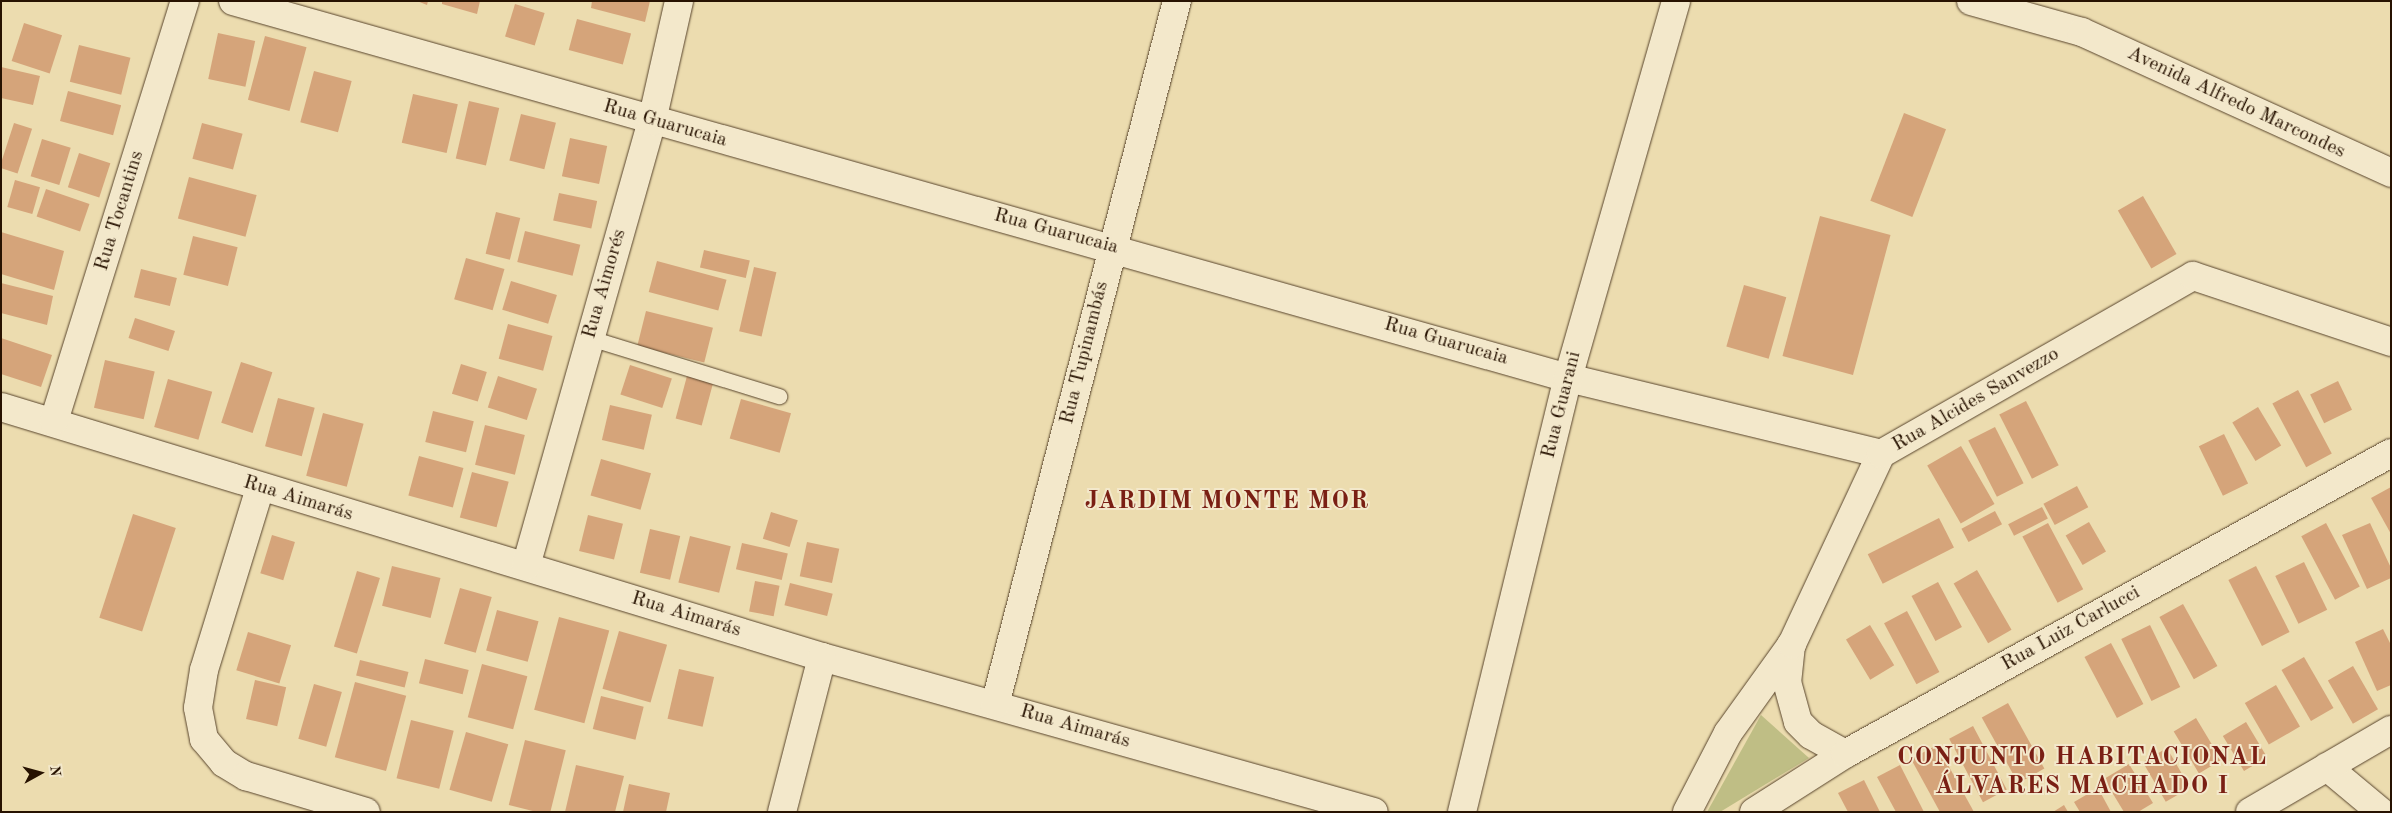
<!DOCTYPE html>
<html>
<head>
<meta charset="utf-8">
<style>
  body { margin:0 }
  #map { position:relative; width:2392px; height:813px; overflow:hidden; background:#ecdcaf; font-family:"Old Standard TT",serif }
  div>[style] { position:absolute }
  .green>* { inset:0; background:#bfbe85 }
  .building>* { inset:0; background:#d5a47a; transform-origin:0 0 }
  .roads { filter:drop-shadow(0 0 1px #58442c) drop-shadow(0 0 1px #58442c) }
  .lane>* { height:15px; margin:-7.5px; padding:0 7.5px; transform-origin:7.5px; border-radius:7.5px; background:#f3e8cb }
  .street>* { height:28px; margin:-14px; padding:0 14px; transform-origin:14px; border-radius:14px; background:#f3e8cb }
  span { translate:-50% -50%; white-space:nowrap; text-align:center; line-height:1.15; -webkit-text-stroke:4px #f3e8cb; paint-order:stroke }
  .street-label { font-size:20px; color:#271201 }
  .district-label { font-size:25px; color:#7a1f14; font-weight:700; letter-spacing:1px }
  .frame { position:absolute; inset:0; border:2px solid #271201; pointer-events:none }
  .north { position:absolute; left:15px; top:748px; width:50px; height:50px; -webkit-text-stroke:4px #f3e8cb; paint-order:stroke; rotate:83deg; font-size:14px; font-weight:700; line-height:20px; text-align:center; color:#271201 }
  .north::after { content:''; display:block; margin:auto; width:18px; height:22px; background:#271201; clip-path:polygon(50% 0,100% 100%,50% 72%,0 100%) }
</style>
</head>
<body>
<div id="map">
  <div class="green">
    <i style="clip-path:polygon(1761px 715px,1809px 758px,1720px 812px,1707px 812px)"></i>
  </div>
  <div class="building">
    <i style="clip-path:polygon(417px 1px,428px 1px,427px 5px)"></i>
    <i style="clip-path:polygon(442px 1px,480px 1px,477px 14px,442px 4px)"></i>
    <i style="clip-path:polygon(592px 1px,650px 1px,645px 22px,591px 8px)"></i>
    <i style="left:515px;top:4px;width:31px;height:34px;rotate:17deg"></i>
    <i style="left:577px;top:19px;width:56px;height:32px;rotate:15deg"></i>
    <i style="left:24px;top:23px;width:40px;height:40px;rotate:18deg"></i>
    <i style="left:218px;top:33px;width:38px;height:47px;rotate:12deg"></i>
    <i style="left:265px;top:36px;width:43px;height:66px;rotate:15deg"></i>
    <i style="left:79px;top:45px;width:53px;height:38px;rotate:14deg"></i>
    <i style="clip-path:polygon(1px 67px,40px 76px,33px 105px,1px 98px)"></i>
    <i style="left:314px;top:71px;width:39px;height:53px;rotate:15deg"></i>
    <i style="left:68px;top:91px;width:55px;height:31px;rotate:15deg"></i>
    <i style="left:413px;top:94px;width:46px;height:50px;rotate:13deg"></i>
    <i style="left:469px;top:101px;width:31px;height:59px;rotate:13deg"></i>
    <i style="left:1904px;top:113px;width:45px;height:94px;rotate:21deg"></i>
    <i style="left:521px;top:114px;width:36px;height:48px;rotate:14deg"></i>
    <i style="left:14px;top:123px;width:19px;height:47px;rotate:18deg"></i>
    <i style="left:202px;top:123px;width:42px;height:37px;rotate:15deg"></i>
    <i style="left:570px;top:138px;width:38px;height:39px;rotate:12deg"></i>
    <i style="left:42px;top:139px;width:30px;height:39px;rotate:17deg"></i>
    <i style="left:79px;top:153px;width:33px;height:36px;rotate:18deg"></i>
    <i style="left:189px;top:177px;width:70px;height:43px;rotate:15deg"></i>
    <i style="left:15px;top:180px;width:26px;height:28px;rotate:16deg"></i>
    <i style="left:46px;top:189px;width:46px;height:29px;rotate:19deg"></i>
    <i style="left:559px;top:193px;width:39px;height:28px;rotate:12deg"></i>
    <i style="left:2143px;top:196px;width:67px;height:29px;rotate:60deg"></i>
    <i style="left:496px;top:212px;width:25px;height:43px;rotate:14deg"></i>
    <i style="left:1820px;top:216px;width:73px;height:145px;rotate:15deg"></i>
    <i style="left:525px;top:231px;width:57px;height:32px;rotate:14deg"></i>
    <i style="clip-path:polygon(1px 232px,64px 251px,54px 290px,1px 274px)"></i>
    <i style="left:193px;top:236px;width:46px;height:40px;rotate:14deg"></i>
    <i style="left:704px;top:250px;width:47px;height:18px;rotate:13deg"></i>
    <i style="left:466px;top:258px;width:40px;height:43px;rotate:16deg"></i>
    <i style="left:657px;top:261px;width:72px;height:32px;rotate:15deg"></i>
    <i style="left:754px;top:267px;width:23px;height:66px;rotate:13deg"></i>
    <i style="left:141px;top:269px;width:37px;height:29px;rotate:14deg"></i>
    <i style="left:511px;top:281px;width:48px;height:30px;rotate:17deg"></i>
    <i style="clip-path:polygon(1px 283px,53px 296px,47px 325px,1px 313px)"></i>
    <i style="left:1744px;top:285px;width:44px;height:64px;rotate:16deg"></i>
    <i style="left:646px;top:311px;width:69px;height:36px;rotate:14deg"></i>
    <i style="left:135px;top:318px;width:42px;height:21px;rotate:18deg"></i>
    <i style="left:508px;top:324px;width:46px;height:36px;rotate:15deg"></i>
    <i style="clip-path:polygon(1px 338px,52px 355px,41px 387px,1px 374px)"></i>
    <i style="left:105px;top:360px;width:51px;height:49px;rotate:13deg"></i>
    <i style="left:241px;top:362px;width:33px;height:64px;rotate:18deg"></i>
    <i style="left:461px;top:364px;width:27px;height:31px;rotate:17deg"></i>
    <i style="left:630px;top:365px;width:44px;height:31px;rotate:18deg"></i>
    <i style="left:498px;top:376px;width:41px;height:33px;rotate:18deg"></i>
    <i style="left:687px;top:376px;width:27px;height:44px;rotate:15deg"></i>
    <i style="left:168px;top:379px;width:46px;height:50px;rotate:16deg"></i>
    <i style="left:2338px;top:381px;width:32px;height:31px;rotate:64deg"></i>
    <i style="left:2298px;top:390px;width:72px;height:29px;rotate:62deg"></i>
    <i style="left:278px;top:398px;width:38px;height:50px;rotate:15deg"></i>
    <i style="left:741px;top:399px;width:52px;height:41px;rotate:16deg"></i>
    <i style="left:2026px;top:401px;width:72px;height:30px;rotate:63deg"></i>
    <i style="left:610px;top:405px;width:43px;height:36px;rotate:13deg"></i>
    <i style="left:2258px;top:407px;width:45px;height:30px;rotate:59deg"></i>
    <i style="left:433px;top:411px;width:42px;height:32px;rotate:14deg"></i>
    <i style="left:323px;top:413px;width:42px;height:65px;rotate:15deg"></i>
    <i style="left:485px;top:425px;width:41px;height:41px;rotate:14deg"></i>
    <i style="left:1995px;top:427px;width:63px;height:30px;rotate:63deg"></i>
    <i style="left:2224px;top:434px;width:55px;height:28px;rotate:64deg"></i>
    <i style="left:1961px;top:446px;width:67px;height:39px;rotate:60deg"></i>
    <i style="left:419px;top:456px;width:46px;height:41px;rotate:15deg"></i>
    <i style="left:601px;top:459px;width:52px;height:38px;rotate:16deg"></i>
    <i style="left:472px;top:472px;width:38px;height:47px;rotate:15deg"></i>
    <i style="left:2077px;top:486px;width:24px;height:38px;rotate:62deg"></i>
    <i style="clip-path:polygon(2391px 487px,2391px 534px,2371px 498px)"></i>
    <i style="left:2042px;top:507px;width:13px;height:38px;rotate:63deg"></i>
    <i style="left:1995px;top:511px;width:15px;height:38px;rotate:62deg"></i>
    <i style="left:771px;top:512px;width:28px;height:28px;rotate:17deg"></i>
    <i style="left:133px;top:514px;width:45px;height:109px;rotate:18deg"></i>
    <i style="left:588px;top:515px;width:36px;height:37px;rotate:14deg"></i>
    <i style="left:1939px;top:518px;width:33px;height:80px;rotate:63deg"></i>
    <i style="left:2089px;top:522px;width:34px;height:27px;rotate:60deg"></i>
    <i style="left:2048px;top:523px;width:75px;height:29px;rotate:62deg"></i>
    <i style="left:2326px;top:523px;width:72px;height:28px;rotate:62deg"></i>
    <i style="clip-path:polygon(2370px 523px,2391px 568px,2391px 578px,2367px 589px,2342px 535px)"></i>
    <i style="left:650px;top:529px;width:31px;height:45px;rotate:13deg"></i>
    <i style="left:272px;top:535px;width:24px;height:40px;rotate:17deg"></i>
    <i style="left:690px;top:536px;width:42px;height:48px;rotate:14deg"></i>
    <i style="left:807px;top:542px;width:33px;height:35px;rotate:12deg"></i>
    <i style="left:742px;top:543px;width:47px;height:27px;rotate:13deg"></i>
    <i style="left:2304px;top:562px;width:53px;height:32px;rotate:64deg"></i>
    <i style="left:392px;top:566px;width:50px;height:41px;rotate:14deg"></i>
    <i style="left:2256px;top:566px;width:74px;height:31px;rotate:63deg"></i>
    <i style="left:1977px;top:570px;width:69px;height:27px;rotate:60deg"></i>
    <i style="left:357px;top:571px;width:24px;height:79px;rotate:17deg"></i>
    <i style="left:755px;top:581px;width:25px;height:31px;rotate:11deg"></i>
    <i style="left:1938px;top:582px;width:51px;height:30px;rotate:62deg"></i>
    <i style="left:790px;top:583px;width:44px;height:23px;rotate:14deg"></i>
    <i style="left:460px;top:588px;width:33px;height:58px;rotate:16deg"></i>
    <i style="left:2183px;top:604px;width:71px;height:27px;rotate:61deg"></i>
    <i style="left:497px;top:610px;width:43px;height:42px;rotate:15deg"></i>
    <i style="left:1907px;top:611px;width:69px;height:26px;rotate:62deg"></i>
    <i style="left:559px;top:617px;width:52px;height:96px;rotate:15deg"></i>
    <i style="left:1870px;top:625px;width:47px;height:28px;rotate:59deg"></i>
    <i style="left:2150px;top:625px;width:69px;height:32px;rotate:64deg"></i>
    <i style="clip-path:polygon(2383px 629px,2391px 645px,2391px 685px,2377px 691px,2355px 642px)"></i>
    <i style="left:619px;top:631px;width:50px;height:60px;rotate:16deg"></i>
    <i style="left:248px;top:632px;width:45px;height:40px;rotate:17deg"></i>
    <i style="left:2111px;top:643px;width:69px;height:30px;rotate:62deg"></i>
    <i style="left:2304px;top:657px;width:59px;height:26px;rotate:60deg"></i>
    <i style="left:425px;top:659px;width:45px;height:25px;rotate:14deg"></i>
    <i style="left:360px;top:660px;width:50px;height:16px;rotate:14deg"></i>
    <i style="left:482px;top:664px;width:47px;height:55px;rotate:15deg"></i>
    <i style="left:2353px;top:666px;width:50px;height:29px;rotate:60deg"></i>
    <i style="left:679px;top:669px;width:36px;height:51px;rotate:13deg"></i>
    <i style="left:255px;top:680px;width:32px;height:40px;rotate:13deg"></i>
    <i style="left:355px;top:682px;width:53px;height:78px;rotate:15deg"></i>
    <i style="left:314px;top:684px;width:29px;height:57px;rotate:16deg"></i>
    <i style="left:2276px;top:685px;width:48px;height:36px;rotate:60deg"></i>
    <i style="left:601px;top:696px;width:44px;height:34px;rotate:14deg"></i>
    <i style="left:2008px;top:703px;width:75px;height:30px;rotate:61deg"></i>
    <i style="left:2196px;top:718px;width:49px;height:26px;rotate:59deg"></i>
    <i style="left:411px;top:720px;width:44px;height:60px;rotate:14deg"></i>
    <i style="left:2246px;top:722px;width:41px;height:27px;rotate:59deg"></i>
    <i style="left:1973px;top:726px;width:72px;height:27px;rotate:62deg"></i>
    <i style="left:466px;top:732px;width:44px;height:60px;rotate:16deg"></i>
    <i style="left:525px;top:740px;width:42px;height:67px;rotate:14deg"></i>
    <i style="clip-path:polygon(1937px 745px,1974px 812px,1940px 812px,1911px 759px)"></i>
    <i style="left:2167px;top:748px;width:46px;height:28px;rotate:60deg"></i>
    <i style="clip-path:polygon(2129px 764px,2153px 803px,2138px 812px,2124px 812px,2104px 779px)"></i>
    <i style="clip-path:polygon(576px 765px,624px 776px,615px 812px,565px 812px)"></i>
    <i style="clip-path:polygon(1900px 765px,1924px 812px,1896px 812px,1877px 777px)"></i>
    <i style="clip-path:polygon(1864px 780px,1880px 812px,1848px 812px,1838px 793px)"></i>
    <i style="clip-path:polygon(629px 784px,670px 793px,666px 812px,623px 812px)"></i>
    <i style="clip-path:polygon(2098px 788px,2111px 812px,2080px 812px,2074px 802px)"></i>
    <i style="clip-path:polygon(2064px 805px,2068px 812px,2053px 812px)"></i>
  </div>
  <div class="roads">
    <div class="lane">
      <i style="left:590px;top:338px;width:198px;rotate:17.1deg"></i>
    </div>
    <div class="street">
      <i style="left:233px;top:1px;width:1387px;rotate:15.77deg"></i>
      <i style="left:1568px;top:378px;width:322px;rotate:13.6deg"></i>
      <i style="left:1971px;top:1px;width:115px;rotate:15.6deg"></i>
      <i style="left:2082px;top:32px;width:340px;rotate:24.5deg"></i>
      <i style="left:1px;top:407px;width:858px;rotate:16.94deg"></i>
      <i style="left:822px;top:657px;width:573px;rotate:15.68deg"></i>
      <i style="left:54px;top:421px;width:440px;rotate:-72.7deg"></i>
      <i style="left:260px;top:488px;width:190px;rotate:107.1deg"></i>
      <i style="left:204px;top:670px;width:38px;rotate:99deg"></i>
      <i style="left:198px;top:708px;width:32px;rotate:79deg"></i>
      <i style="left:204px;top:739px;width:31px;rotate:50deg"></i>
      <i style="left:224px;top:763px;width:26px;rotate:31deg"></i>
      <i style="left:246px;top:776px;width:125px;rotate:16.7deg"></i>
      <i style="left:526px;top:566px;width:462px;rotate:-74.2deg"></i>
      <i style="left:652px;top:121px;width:123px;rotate:-77.3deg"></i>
      <i style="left:1791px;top:645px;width:37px;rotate:96deg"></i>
      <i style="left:1787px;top:682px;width:41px;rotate:74.6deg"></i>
      <i style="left:1798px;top:722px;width:18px;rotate:45deg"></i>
      <i style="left:1811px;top:735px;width:39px;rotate:29deg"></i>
      <i style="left:995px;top:705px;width:727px;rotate:-75.51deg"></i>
      <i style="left:2327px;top:767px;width:70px;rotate:39.8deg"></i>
      <i style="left:782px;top:812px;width:160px;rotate:-75.5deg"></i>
      <i style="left:1462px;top:812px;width:447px;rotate:-76.3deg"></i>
      <i style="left:1568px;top:378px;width:392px;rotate:-74deg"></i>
      <i style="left:1687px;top:812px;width:89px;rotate:-62.6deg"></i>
      <i style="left:1728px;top:733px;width:110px;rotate:-54.3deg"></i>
      <i style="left:1792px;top:644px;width:210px;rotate:-64.9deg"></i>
      <i style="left:1881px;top:454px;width:359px;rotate:-29.7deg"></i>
      <i style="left:2193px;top:276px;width:209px;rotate:18.4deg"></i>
      <i style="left:1754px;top:812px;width:108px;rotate:-32.5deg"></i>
      <i style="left:1845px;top:754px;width:623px;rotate:-28.87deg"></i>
      <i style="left:2250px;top:812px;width:163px;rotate:-30.2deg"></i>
    </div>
  </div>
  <div class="street-label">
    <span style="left:2236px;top:103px;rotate:25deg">Avenida Alfredo Marcondes</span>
    <span style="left:665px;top:124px;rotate:16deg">Rua Guarucaia</span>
    <span style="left:120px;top:211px;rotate:-73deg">Rua Tocantins</span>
    <span style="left:1056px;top:232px;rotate:15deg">Rua Guarucaia</span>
    <span style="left:605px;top:284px;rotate:-74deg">Rua Aimorés</span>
    <span style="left:1446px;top:342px;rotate:16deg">Rua Guarucaia</span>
    <span style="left:1085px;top:353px;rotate:-76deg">Rua Tupinambás</span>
    <span style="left:1976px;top:400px;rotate:-30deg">Rua Alcides Sanvezzo</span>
    <span style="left:1562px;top:405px;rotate:-76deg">Rua Guarani</span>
    <span style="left:298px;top:499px;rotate:17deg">Rua Aimarás</span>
    <span style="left:686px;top:615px;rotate:17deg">Rua Aimarás</span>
    <span style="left:2071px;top:629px;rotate:-29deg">Rua Luiz Carlucci</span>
    <span style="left:1075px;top:727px;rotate:16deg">Rua Aimarás</span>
  </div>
  <div class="district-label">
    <span style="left:1227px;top:502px">JARDIM MONTE MOR</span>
    <span style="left:2082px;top:773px">CONJUNTO HABITACIONAL<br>ÁLVARES MACHADO I</span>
  </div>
  <div class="frame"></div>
  <div class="north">N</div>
</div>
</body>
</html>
